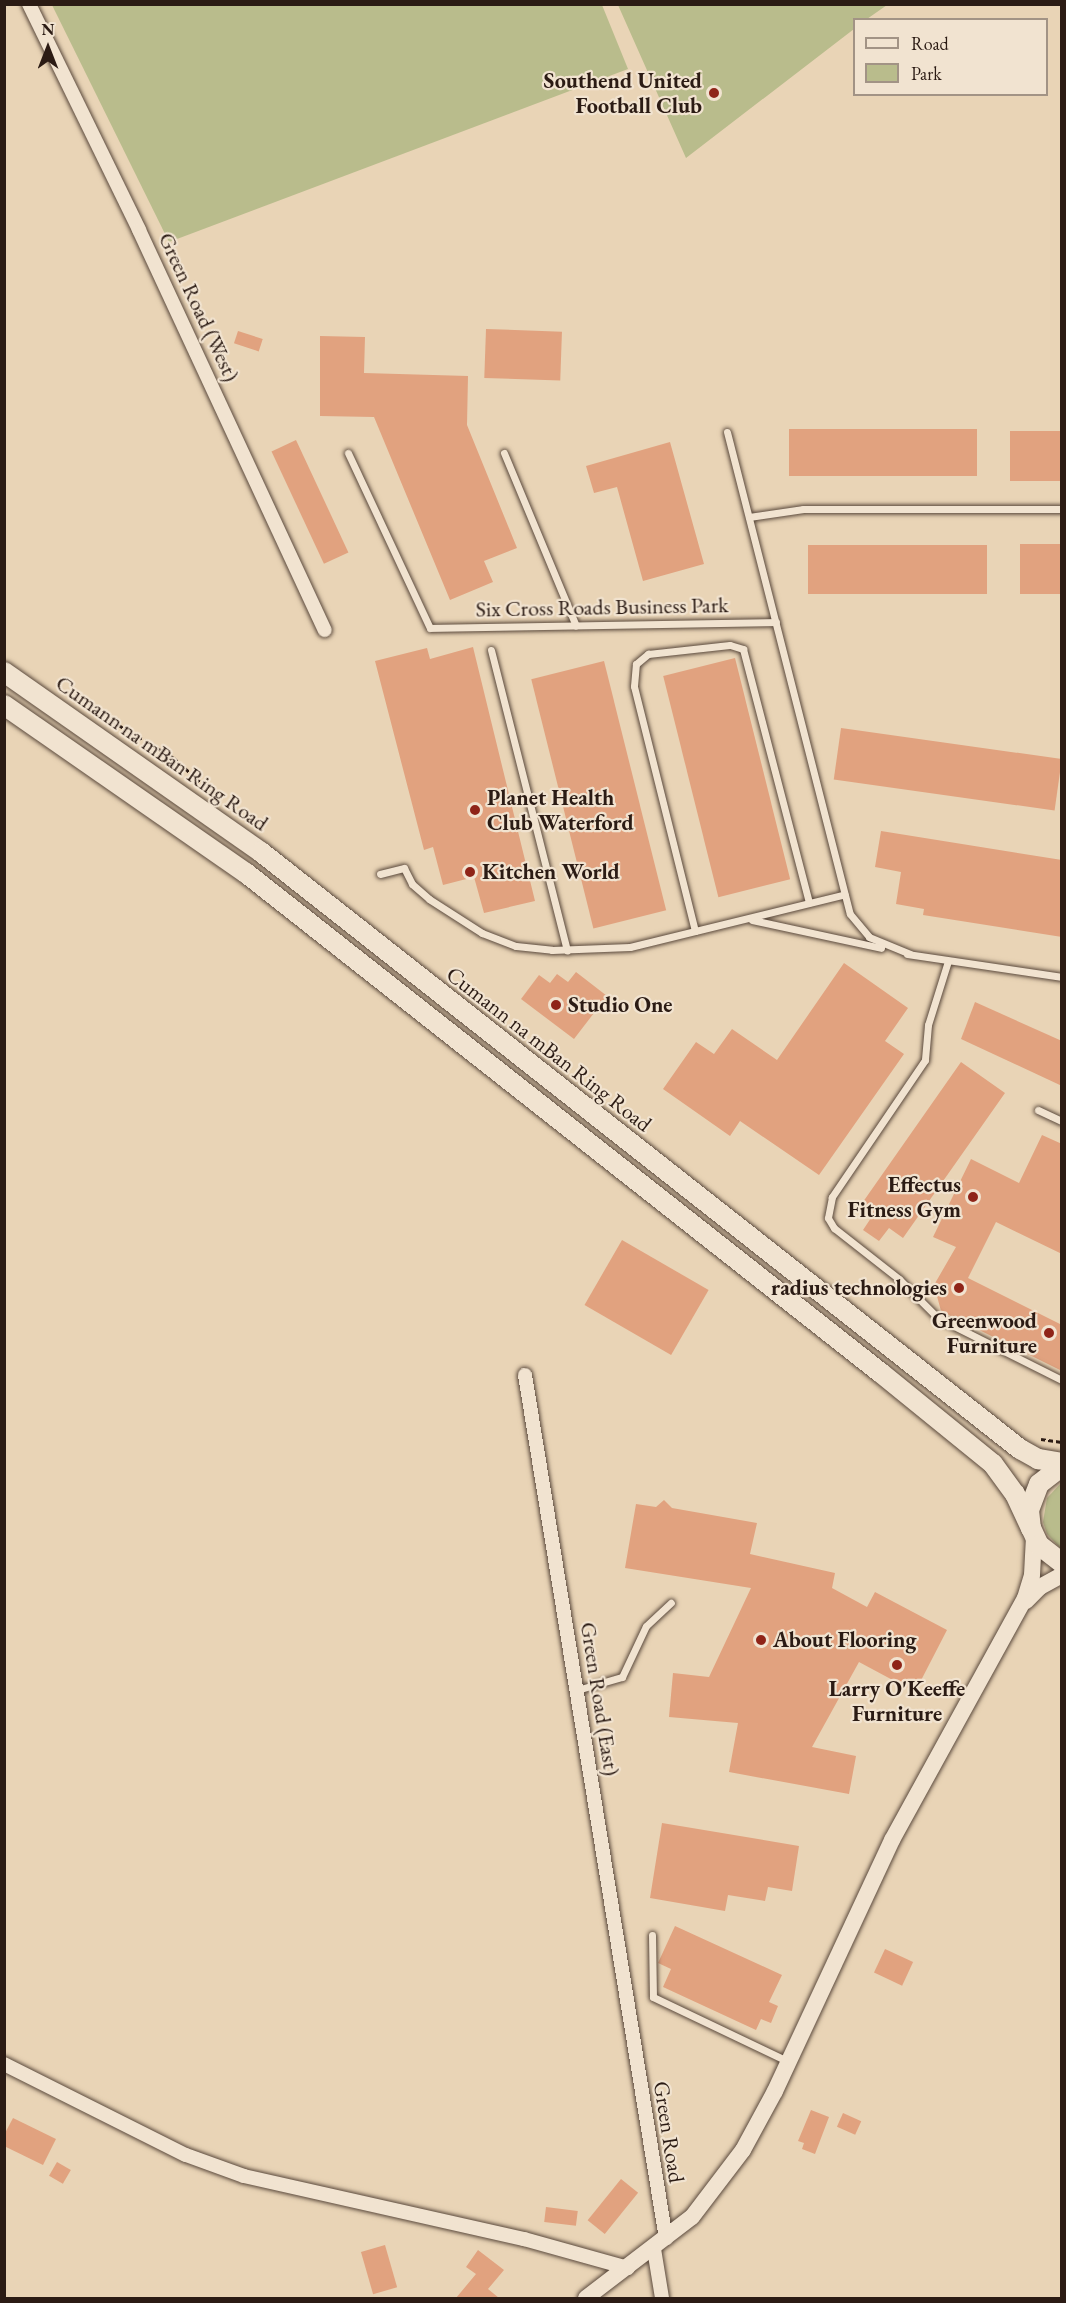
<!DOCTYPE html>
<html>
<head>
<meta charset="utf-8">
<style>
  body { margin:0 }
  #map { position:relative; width:1066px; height:2303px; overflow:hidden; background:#e9d4b6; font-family:"EB Garamond",serif }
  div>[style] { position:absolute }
  .green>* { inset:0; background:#b9bc8c }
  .building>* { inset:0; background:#e1a27f; transform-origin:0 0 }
  .path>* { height:3px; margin-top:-1.5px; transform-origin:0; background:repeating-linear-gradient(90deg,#2b1b14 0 4.5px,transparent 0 7.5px) }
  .roads { filter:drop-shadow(0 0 2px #5a493c) drop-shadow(0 0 2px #5a493c) }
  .service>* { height:7px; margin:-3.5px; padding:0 3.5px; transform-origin:3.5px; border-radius:3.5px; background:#f1e3d0 }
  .minor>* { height:14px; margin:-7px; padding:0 7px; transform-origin:7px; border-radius:7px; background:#f1e3d0 }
  .tertiary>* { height:16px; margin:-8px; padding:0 8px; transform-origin:8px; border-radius:8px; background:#f1e3d0 }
  .secondary>* { height:20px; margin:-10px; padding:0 10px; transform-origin:10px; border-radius:10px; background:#f1e3d0 }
  .dots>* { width:16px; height:16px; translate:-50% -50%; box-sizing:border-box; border:3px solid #f1e3d0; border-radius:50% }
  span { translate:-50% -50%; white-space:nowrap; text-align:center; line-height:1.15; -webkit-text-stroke:4.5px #f1e3d0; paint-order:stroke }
  .poi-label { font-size:22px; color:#2b1b14; font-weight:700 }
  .right { translate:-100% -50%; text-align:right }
  .left { translate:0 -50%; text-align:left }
  .street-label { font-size:22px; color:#2b1b14 }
  .frame { position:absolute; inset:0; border:6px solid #2b1b14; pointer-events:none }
  .legend { position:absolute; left:853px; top:18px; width:195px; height:78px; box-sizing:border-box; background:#f1e3d0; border:2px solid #a29385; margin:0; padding:8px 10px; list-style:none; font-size:18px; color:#2b1b14 }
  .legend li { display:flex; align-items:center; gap:12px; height:30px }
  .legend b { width:30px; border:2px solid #a29385 }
  .north { position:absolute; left:18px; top:18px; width:60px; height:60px; -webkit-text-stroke:4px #f1e3d0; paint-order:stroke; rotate:0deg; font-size:16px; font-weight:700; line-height:24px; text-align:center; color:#2b1b14 }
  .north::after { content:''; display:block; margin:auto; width:21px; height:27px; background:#2b1b14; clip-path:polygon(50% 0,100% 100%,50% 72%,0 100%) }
</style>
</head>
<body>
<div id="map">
  <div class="green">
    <i style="clip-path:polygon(52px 5px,602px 5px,628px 69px,169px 242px)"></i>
    <i style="clip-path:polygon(618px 5px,887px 5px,867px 19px,854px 20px,854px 29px,686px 158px)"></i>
    <i style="clip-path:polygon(1061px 1483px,1061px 1549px,1047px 1534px,1043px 1522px,1047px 1498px)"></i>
  </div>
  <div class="building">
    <i style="left:486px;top:329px;width:76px;height:49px;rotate:2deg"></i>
    <i style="left:238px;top:331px;width:26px;height:13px;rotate:18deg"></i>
    <i style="clip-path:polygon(320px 336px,365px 337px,364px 373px,468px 376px,467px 425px,517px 548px,484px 561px,493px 582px,450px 600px,374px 417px,320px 416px)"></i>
    <i style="left:789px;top:429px;width:188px;height:47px"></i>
    <i style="left:1010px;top:431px;width:52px;height:50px"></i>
    <i style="left:296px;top:440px;width:124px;height:27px;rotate:65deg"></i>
    <i style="clip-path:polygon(670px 442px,704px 564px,643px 581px,617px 487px,594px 493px,586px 466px)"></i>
    <i style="left:1062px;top:544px;width:50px;height:42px;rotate:90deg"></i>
    <i style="left:987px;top:545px;width:49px;height:179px;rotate:90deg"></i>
    <i style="clip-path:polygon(473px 647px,535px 901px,484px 913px,474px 877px,443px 885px,433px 847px,424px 850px,375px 661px,427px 648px,430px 659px)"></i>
    <i style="left:735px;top:658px;width:228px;height:74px;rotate:76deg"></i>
    <i style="left:604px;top:661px;width:257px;height:75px;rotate:76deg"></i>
    <i style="left:841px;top:728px;width:223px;height:52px;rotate:8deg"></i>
    <i style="clip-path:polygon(881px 831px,1062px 860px,1062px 937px,923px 915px,924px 909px,896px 904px,901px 872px,875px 867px)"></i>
    <i style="clip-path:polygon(844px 963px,908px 1008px,885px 1041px,904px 1054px,819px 1175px,740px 1121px,730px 1136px,663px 1089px,696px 1042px,714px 1054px,732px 1029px,777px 1060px)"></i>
    <i style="clip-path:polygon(576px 972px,607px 996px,574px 1039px,521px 999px,539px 975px,550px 983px,557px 974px,568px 982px)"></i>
    <i style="clip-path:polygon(975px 1002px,1062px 1041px,1062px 1086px,961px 1039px)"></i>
    <i style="clip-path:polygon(961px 1062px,1005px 1093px,903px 1238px,889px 1228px,879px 1241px,863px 1230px,871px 1218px,858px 1209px)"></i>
    <i style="clip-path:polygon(1042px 1135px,1062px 1144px,1062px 1254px,996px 1222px,968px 1278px,1062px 1325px,1062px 1371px,941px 1311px,934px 1285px,956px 1247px,933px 1237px,971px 1159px,1019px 1183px)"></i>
    <i style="left:622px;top:1240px;width:100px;height:75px;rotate:30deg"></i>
    <i style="clip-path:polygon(664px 1500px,672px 1508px,757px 1523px,750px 1554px,835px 1573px,832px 1588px,867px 1607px,875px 1592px,947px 1630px,915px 1692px,859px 1662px,812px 1747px,856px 1756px,849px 1794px,729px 1772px,738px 1723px,669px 1717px,673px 1673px,709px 1677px,751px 1588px,625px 1568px,636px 1504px,656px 1507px)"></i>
    <i style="clip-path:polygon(662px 1823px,799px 1846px,792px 1891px,768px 1887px,765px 1901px,728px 1895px,725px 1911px,650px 1898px)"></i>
    <i style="clip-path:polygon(675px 1926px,782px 1975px,769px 2002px,778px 2006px,771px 2023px,761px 2019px,756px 2030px,663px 1987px,671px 1969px,658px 1963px)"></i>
    <i style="left:885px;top:1949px;width:31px;height:26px;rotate:25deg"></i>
    <i style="clip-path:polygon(811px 2110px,829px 2117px,815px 2154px,802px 2149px,804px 2143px,798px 2141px)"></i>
    <i style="left:843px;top:2113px;width:20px;height:15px;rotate:24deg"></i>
    <i style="clip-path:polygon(13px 2118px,56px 2139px,43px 2165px,4px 2146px,4px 2135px)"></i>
    <i style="left:57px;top:2162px;width:16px;height:16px;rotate:30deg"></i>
    <i style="left:621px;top:2179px;width:22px;height:53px;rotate:39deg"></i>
    <i style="left:546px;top:2207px;width:32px;height:15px;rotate:7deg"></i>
    <i style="left:385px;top:2245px;width:44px;height:25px;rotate:74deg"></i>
    <i style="clip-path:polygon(478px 2250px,504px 2270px,488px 2289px,499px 2298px,456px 2298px,476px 2274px,466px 2267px)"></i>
  </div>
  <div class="path">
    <i style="left:80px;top:702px;width:109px;rotate:30.8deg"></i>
    <i style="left:174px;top:758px;width:52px;rotate:42.6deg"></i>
    <i style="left:1041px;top:1439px;width:21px;rotate:8deg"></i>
  </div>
  <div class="roads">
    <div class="service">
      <i style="left:727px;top:432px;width:497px;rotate:75.7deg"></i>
      <i style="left:850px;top:914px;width:30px;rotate:50deg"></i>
      <i style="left:869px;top:937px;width:44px;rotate:22.5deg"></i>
      <i style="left:348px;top:453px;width:193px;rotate:64.9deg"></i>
      <i style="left:430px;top:628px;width:346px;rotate:-1deg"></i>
      <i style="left:504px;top:453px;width:187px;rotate:67.4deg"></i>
      <i style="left:749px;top:517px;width:55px;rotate:-8.4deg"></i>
      <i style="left:803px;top:509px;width:259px"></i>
      <i style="left:491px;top:650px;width:310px;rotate:75.8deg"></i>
      <i style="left:380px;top:874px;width:25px;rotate:-14deg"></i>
      <i style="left:404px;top:868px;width:18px;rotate:63deg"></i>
      <i style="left:412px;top:884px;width:23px;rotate:41deg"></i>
      <i style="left:429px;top:899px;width:63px;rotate:32.7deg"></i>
      <i style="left:482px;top:933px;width:36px;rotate:21deg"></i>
      <i style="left:516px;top:946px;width:36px;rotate:6deg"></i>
      <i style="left:552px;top:950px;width:78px;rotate:-2.2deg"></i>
      <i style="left:630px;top:947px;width:221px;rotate:-13.8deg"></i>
      <i style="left:752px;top:920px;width:132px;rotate:12.2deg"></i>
      <i style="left:695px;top:931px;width:252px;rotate:-104deg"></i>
      <i style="left:634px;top:686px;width:22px;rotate:-85deg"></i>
      <i style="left:636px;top:664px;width:16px;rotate:-40deg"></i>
      <i style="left:648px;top:654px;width:82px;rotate:-6.3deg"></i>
      <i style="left:730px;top:645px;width:14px;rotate:17deg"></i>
      <i style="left:743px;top:649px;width:262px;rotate:75.4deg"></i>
      <i style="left:907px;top:954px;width:157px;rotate:8.4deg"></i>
      <i style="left:948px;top:961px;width:67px;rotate:107.4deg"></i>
      <i style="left:928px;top:1025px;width:35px;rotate:95deg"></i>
      <i style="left:925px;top:1060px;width:166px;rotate:124.2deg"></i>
      <i style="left:832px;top:1197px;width:21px;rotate:101deg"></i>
      <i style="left:828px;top:1218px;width:12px;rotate:59deg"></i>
      <i style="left:834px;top:1228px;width:83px;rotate:38.1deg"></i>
      <i style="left:899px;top:1279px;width:55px;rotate:45deg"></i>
      <i style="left:938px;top:1318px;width:139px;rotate:26.6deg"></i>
      <i style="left:1038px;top:1110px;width:26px;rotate:25deg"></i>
      <i style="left:577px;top:1690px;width:47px;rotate:-16.1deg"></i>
      <i style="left:622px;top:1677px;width:56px;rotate:-64.8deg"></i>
      <i style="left:646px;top:1626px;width:34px;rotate:-43deg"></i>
      <i style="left:652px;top:1935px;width:62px;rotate:89.1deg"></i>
      <i style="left:653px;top:1997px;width:151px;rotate:25.5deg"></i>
    </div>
    <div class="minor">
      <i style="left:29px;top:4px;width:251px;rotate:64deg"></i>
      <i style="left:139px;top:230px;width:441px;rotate:65.1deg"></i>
      <i style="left:525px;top:1375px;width:875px;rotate:80.73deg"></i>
      <i style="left:4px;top:2064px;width:203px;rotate:26.6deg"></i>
      <i style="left:186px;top:2155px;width:62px;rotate:19.9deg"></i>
      <i style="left:244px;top:2176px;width:287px;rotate:12.7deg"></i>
      <i style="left:524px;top:2239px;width:108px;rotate:15.6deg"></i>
      <i style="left:654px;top:2249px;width:50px;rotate:80.7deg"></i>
    </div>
    <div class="tertiary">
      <i style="left:1026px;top:1601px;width:20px;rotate:-45deg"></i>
      <i style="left:1040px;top:1587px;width:25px;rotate:-29deg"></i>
      <i style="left:586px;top:2298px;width:133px;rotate:-37.4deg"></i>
      <i style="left:692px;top:2217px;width:84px;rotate:-52.7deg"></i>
      <i style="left:743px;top:2150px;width:67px;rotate:-61.5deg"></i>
      <i style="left:775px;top:2091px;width:277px;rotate:-65deg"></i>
      <i style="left:892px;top:1840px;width:276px;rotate:-61.2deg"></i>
      <i style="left:1025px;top:1598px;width:24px;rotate:-73deg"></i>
      <i style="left:1032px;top:1575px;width:38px;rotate:-87deg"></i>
    </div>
    <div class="secondary">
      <i style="left:4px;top:672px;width:314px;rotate:35deg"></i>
      <i style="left:261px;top:852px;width:966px;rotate:38.19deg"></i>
      <i style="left:1020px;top:1449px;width:21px;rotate:29deg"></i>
      <i style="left:1038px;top:1459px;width:24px;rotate:9deg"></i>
      <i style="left:4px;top:705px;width:295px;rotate:34.8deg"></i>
      <i style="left:246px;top:873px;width:808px;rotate:38.22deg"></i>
      <i style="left:881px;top:1373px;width:144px;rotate:39.1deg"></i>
      <i style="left:993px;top:1464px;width:37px;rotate:54deg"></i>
      <i style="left:1015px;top:1494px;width:38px;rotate:65deg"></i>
      <i style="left:1062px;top:1466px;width:29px;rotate:142deg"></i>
      <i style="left:1039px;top:1484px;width:28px;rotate:111deg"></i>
      <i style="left:1029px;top:1510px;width:18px;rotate:84deg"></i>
      <i style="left:1031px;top:1528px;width:19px;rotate:65deg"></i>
      <i style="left:1039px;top:1545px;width:29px;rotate:38deg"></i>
    </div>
  </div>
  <div class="dots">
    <i style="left:714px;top:93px;background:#8f2418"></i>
    <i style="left:475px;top:810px;background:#8f2418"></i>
    <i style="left:470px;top:872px;background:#8f2418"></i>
    <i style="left:556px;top:1005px;background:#8f2418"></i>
    <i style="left:973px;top:1197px;background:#8f2418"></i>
    <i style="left:959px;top:1288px;background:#8f2418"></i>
    <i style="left:1049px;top:1333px;background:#8f2418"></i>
    <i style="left:761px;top:1640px;background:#8f2418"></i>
    <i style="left:897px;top:1665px;background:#8f2418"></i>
  </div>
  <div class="poi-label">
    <span class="right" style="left:702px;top:93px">Southend United<br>Football Club</span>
    <span class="left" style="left:487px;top:810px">Planet Health<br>Club Waterford</span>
    <span class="left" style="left:482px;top:872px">Kitchen World</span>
    <span class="left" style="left:568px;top:1005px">Studio One</span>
    <span class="right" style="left:961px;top:1197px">Effectus<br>Fitness Gym</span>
    <span class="right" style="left:947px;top:1288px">radius technologies</span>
    <span class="right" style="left:1037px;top:1333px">Greenwood<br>Furniture</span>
    <span class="left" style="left:773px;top:1640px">About Flooring</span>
    <span style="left:897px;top:1701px">Larry O'Keeffe<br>Furniture</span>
  </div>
  <div class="street-label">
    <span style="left:199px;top:307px;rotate:65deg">Green Road (West)</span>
    <span style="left:602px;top:607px;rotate:-1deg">Six Cross Roads Business Park</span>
    <span style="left:162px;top:753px;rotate:35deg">Cumann na mBan Ring Road</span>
    <span style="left:549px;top:1049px;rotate:38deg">Cumann na mBan Ring Road</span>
    <span style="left:600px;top:1699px;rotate:81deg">Green Road (East)</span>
    <span style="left:669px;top:2132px;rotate:81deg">Green Road</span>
  </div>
  <div class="frame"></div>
  <ul class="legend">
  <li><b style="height:8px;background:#f1e3d0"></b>Road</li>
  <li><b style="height:16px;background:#b9bc8c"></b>Park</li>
  </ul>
  <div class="north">N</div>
</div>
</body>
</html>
